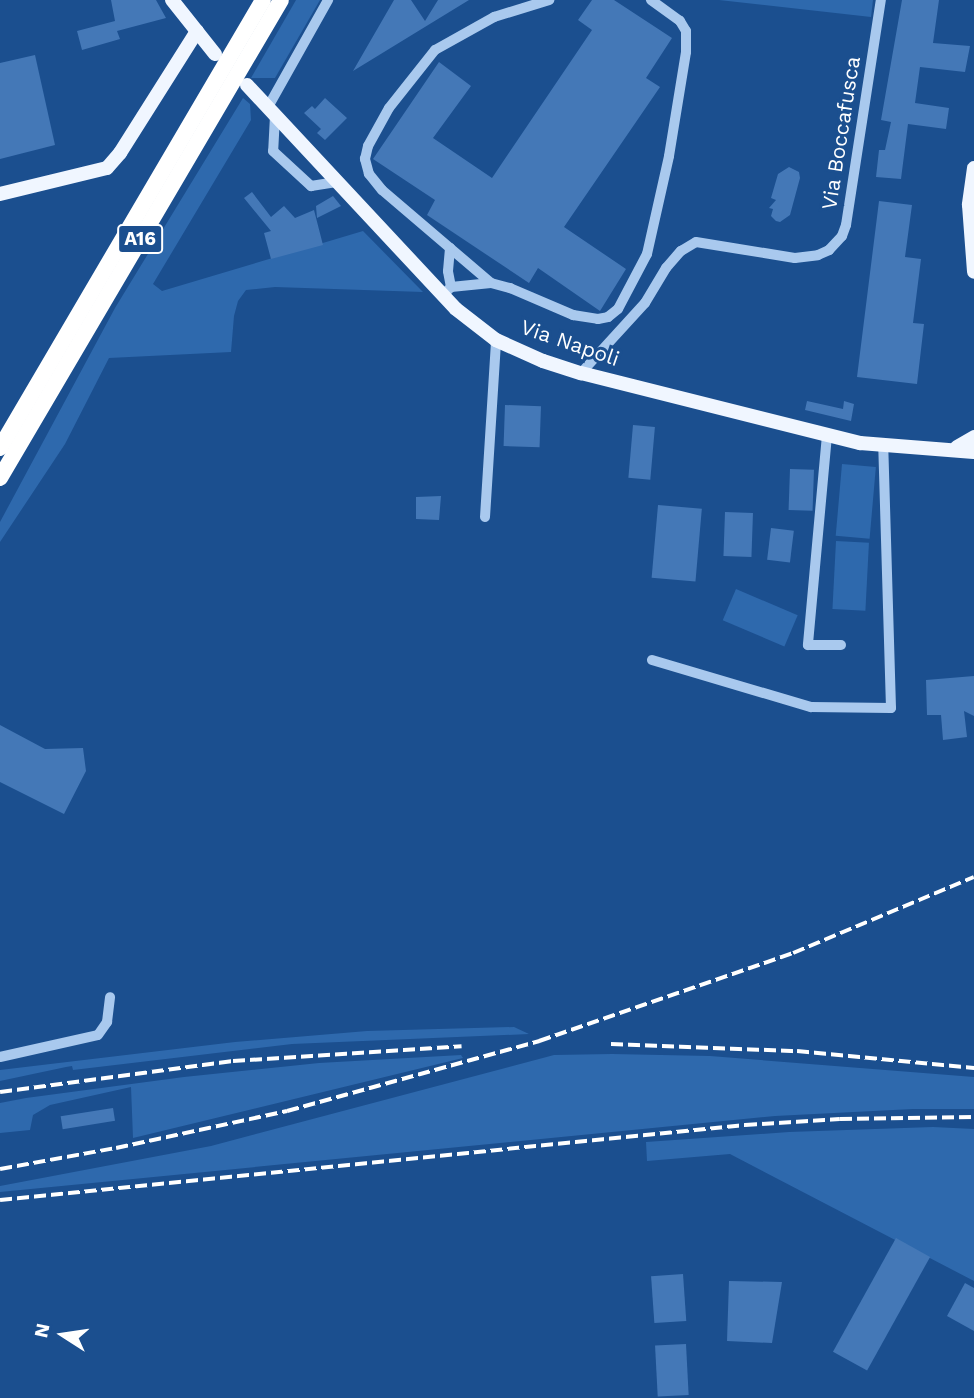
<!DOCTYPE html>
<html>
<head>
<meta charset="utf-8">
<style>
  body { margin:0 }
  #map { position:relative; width:974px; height:1398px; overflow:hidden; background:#1b4f8f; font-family:"Work Sans",sans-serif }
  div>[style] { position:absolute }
  .green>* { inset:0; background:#2e69ad; transform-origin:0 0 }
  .building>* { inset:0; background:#4478b7; transform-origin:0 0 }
  .minor>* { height:10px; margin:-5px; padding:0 5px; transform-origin:5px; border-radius:5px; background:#a9c9ee }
  .major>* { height:14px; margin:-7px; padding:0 7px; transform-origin:7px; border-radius:7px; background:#f0f6ff }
  .highway>* { height:16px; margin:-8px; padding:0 8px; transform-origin:8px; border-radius:8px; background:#fff }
  .rail>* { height:3.5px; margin-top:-1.75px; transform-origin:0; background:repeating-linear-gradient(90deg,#fff 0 12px,transparent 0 17px) }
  span { translate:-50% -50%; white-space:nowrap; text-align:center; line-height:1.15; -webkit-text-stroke:6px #1b4f8f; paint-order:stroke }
  .shield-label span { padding:2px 5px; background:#1b4f8f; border:2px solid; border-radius:5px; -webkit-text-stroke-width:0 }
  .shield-label { font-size:19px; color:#fff; font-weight:700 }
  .street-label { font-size:21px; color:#fff }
  .north { position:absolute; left:28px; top:1300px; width:70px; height:70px; -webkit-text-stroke:5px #1b4f8f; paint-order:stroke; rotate:282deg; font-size:19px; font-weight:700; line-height:28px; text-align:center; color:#fff }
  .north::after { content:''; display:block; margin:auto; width:24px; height:32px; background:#fff; clip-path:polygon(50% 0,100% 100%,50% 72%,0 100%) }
</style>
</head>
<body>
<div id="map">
  <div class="green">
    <i style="clip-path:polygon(296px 0,320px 0,275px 78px,251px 78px)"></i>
    <i style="clip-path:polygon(719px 0,873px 0,871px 17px)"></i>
    <i style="clip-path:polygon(243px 98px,250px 104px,251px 120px,153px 284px,162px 291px,363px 231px,423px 292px,275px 287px,246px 290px,238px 301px,234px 316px,231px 352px,109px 358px,65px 444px,0 542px,0 522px,115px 308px)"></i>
    <i style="left:842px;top:464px;width:34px;height:72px;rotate:5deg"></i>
    <i style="left:836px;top:541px;width:33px;height:68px;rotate:3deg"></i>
    <i style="left:736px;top:589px;width:67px;height:34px;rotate:23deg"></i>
    <i style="clip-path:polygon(514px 1027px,529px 1034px,292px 1044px,73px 1070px,72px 1066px,66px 1067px,0 1081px,0 1070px,235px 1042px,367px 1031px)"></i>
    <i style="clip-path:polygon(612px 1054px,710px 1056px,974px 1077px,974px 1109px,913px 1109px,775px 1116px,0 1192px,0 1186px,211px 1146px,554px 1055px)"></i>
    <i style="clip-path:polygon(461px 1055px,463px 1058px,133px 1138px,131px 1087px,50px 1105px,33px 1115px,30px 1130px,0 1133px,0 1103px,26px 1098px,184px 1077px,319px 1063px)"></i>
    <i style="clip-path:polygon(933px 1127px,974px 1129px,974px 1281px,730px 1154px,647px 1161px,646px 1142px,789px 1132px)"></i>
  </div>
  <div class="building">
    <i style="clip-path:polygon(111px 0,156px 0,166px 18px,117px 31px,120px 39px,82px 50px,77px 31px,115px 21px)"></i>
    <i style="clip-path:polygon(394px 0,411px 0,425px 21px,438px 0,469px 0,353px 71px)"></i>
    <i style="clip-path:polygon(592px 0,614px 0,672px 38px,646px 78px,660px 87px,564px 227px,626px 269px,600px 311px,538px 268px,529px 283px,427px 215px,435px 200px,373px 159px,439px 62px,471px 86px,433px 138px,492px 178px,592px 30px,578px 20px)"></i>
    <i style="clip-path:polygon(902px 0,939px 0,933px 43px,970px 46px,965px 72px,920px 67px,915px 103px,949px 108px,946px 129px,908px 124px,901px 179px,876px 177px,879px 150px,885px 150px,891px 122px,881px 120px)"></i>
    <i style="clip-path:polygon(35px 55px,55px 145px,0 159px,0 63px)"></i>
    <i style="clip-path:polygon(325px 98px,347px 118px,325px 140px,317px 133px,321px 129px,304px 113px,312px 106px,315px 109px)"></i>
    <i style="clip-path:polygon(789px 167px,799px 172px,800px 178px,790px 215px,780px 222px,776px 221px,771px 216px,773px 209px,769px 208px,776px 200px,771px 198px,778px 174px)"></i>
    <i style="clip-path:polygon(252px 192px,271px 217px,284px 206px,295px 218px,314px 210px,323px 245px,271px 259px,264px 233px,271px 231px,244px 198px)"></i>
    <i style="clip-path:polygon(333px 196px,341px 206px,317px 218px,316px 206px)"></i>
    <i style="clip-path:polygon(879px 201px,912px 205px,905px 257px,921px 259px,913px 323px,924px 324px,917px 384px,857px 377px)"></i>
    <i style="clip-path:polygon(807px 401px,843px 409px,844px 401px,854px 404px,851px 421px,805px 410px)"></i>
    <i style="left:505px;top:405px;width:36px;height:41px;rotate:2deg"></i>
    <i style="left:633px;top:425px;width:22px;height:53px;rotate:5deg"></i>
    <i style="left:790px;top:469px;width:24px;height:41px;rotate:2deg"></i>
    <i style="clip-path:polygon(441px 496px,439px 520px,416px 519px,416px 497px)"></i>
    <i style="left:658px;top:505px;width:44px;height:73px;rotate:5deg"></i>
    <i style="left:725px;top:512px;width:28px;height:44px;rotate:2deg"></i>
    <i style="left:771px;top:528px;width:23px;height:32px;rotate:7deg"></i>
    <i style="clip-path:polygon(974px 676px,974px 716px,964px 711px,967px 737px,943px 740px,941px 715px,927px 715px,926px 680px)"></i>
    <i style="clip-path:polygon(0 725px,45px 749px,83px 748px,86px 771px,64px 814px,0 782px)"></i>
    <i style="left:113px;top:1108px;width:13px;height:53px;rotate:81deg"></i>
    <i style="left:896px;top:1238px;width:39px;height:130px;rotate:29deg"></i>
    <i style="left:683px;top:1274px;width:47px;height:32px;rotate:86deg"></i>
    <i style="clip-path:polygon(729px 1281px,782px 1282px,772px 1343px,727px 1341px)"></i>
    <i style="clip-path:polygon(965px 1283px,974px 1288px,974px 1331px,947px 1316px)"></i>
    <i style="left:686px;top:1344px;width:51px;height:31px;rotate:87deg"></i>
  </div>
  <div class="minor">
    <i style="left:268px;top:107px;width:123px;rotate:-60.7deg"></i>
    <i style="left:275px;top:116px;width:35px;rotate:93deg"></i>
    <i style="left:273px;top:151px;width:52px;rotate:42.6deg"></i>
    <i style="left:311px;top:186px;width:24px;rotate:-9deg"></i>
    <i style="left:450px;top:248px;width:54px;rotate:40.5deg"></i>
    <i style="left:451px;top:287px;width:16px;rotate:-101deg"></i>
    <i style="left:448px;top:271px;width:23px;rotate:-85deg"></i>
    <i style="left:450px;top:248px;width:89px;rotate:-139.5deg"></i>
    <i style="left:382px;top:190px;width:21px;rotate:-129deg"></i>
    <i style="left:369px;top:174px;width:16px;rotate:-105deg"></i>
    <i style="left:365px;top:159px;width:13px;rotate:-77deg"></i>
    <i style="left:368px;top:146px;width:43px;rotate:-61.1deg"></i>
    <i style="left:389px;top:108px;width:74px;rotate:-51.6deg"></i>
    <i style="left:435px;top:50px;width:68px;rotate:-29.2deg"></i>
    <i style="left:494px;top:17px;width:58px;rotate:-17.2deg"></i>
    <i style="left:443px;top:295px;width:11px;rotate:-45deg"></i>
    <i style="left:451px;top:287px;width:40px;rotate:-5.7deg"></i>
    <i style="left:491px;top:283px;width:20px;rotate:15deg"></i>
    <i style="left:510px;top:288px;width:69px;rotate:23.2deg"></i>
    <i style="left:573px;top:315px;width:25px;rotate:9deg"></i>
    <i style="left:598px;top:319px;width:10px;rotate:-11deg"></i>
    <i style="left:608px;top:317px;width:13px;rotate:-39deg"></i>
    <i style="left:618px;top:309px;width:62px;rotate:-62.2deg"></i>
    <i style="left:647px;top:254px;width:100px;rotate:-77.3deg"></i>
    <i style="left:669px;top:156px;width:105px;rotate:-80.7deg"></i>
    <i style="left:686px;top:52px;width:21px;rotate:-90deg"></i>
    <i style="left:686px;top:31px;width:12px;rotate:-121deg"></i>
    <i style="left:680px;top:21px;width:36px;rotate:-144deg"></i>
    <i style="left:581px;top:373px;width:95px;rotate:-47.6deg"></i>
    <i style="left:645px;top:303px;width:41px;rotate:-59deg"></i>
    <i style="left:666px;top:268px;width:23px;rotate:-49deg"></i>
    <i style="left:681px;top:251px;width:17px;rotate:-31deg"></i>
    <i style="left:696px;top:242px;width:100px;rotate:9.2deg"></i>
    <i style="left:795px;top:258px;width:23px;rotate:-7deg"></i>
    <i style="left:818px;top:255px;width:12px;rotate:-24deg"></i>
    <i style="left:829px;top:250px;width:19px;rotate:-47deg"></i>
    <i style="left:842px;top:236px;width:12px;rotate:-70deg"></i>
    <i style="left:846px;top:225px;width:228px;rotate:-81.2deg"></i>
    <i style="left:827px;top:435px;width:211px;rotate:95.2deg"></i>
    <i style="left:808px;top:645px;width:33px"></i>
    <i style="left:485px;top:517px;width:177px;rotate:-86.4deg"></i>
    <i style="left:652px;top:660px;width:166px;rotate:16.5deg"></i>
    <i style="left:811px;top:707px;width:80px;rotate:0.7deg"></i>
    <i style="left:891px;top:708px;width:263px;rotate:-91.7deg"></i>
    <i style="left:0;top:1057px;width:100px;rotate:-12.7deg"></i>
    <i style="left:98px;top:1035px;width:16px;rotate:-55deg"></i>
    <i style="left:107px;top:1022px;width:25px;rotate:-83deg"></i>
  </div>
  <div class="major">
    <i style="left:172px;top:0;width:69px;rotate:51.5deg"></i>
    <i style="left:247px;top:85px;width:306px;rotate:47deg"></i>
    <i style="left:456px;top:309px;width:51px;rotate:37.8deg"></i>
    <i style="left:496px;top:340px;width:51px;rotate:24.1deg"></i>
    <i style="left:543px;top:361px;width:40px;rotate:18deg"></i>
    <i style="left:581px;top:373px;width:288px;rotate:14.1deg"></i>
    <i style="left:860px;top:443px;width:114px;rotate:4.5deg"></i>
    <i style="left:974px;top:168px;width:37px;rotate:98deg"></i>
    <i style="left:969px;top:205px;width:67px;rotate:85.7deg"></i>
    <i style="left:0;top:194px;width:110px;rotate:-13.7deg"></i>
    <i style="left:107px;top:168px;width:20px;rotate:-49deg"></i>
    <i style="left:120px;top:153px;width:144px;rotate:-57.7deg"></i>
    <i style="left:957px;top:447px;width:20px;rotate:-30deg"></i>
  </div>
  <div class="highway">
    <i style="left:0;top:448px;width:519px;rotate:-59.58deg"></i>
    <i style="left:0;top:478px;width:554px;rotate:-59.55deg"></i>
  </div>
  <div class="rail">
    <i style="left:611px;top:1044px;width:186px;rotate:2.2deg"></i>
    <i style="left:797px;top:1051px;width:178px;rotate:5.5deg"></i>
    <i style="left:0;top:1092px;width:235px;rotate:-7.6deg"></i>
    <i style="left:233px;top:1061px;width:229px;rotate:-3.7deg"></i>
    <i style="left:0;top:1169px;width:118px;rotate:-10.3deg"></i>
    <i style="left:116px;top:1148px;width:175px;rotate:-12.2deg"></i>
    <i style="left:287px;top:1111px;width:262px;rotate:-15.5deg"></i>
    <i style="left:539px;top:1041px;width:269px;rotate:-19.1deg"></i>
    <i style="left:793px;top:953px;width:196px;rotate:-22.8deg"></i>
    <i style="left:0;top:1200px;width:749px;rotate:-5.75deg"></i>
    <i style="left:745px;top:1125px;width:95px;rotate:-3.6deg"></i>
    <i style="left:840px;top:1119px;width:134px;rotate:-0.9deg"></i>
  </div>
  <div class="shield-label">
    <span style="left:140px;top:239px">A16</span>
  </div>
  <div class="street-label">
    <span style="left:841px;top:133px;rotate:-81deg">Via Boccafusca</span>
    <span style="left:570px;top:343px;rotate:19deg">Via Napoli</span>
  </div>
  <div class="north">N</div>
</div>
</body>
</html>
